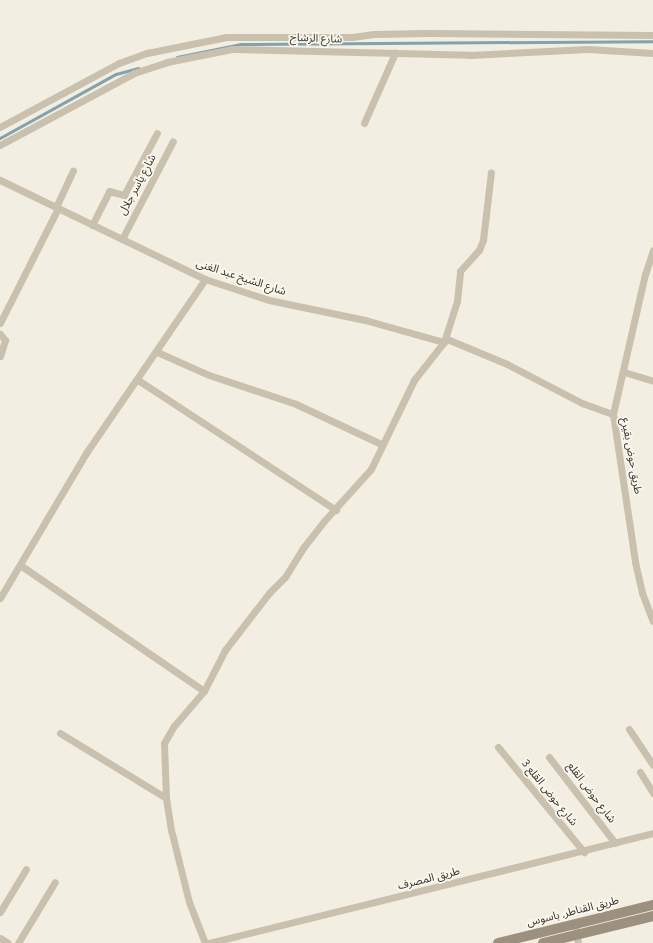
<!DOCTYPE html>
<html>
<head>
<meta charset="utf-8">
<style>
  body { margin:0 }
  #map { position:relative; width:653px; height:943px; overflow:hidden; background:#f2eee1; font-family:Figtree,"Noto Sans Arabic",sans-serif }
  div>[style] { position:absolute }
  .stream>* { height:2.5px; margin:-1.25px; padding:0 1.25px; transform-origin:1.25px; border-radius:1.25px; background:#82a3ae }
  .street>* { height:7px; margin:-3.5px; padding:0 3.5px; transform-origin:3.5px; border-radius:3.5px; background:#cac0ae }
  .secondary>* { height:10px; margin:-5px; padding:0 5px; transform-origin:5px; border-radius:5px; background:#9e907f }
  span { translate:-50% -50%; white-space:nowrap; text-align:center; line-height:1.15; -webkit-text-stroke:3.5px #faf7ee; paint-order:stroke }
  .street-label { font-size:11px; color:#39332c }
</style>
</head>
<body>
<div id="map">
  <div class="stream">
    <i style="left:177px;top:57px;width:65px;rotate:-11.5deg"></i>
    <i style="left:241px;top:44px;width:412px;rotate:-0.4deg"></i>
    <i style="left:0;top:138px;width:132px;rotate:-28.9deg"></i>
    <i style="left:116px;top:74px;width:23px;rotate:-15deg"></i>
  </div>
  <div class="street">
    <i style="left:364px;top:123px;width:77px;rotate:-66.1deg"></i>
    <i style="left:0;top:127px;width:135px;rotate:-28.3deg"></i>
    <i style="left:119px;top:63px;width:30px;rotate:-20deg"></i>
    <i style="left:147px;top:53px;width:81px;rotate:-11.4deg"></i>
    <i style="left:226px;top:37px;width:126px"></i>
    <i style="left:352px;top:37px;width:22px;rotate:-8deg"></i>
    <i style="left:374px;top:34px;width:53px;rotate:-1.1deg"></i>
    <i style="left:427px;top:33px;width:226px;rotate:0.5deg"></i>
    <i style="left:0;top:145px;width:152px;rotate:-28.2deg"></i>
    <i style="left:134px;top:73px;width:35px;rotate:-18deg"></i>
    <i style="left:167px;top:62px;width:66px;rotate:-11.3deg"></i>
    <i style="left:232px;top:49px;width:238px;rotate:1.4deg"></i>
    <i style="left:470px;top:55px;width:118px;rotate:-2.9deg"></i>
    <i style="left:588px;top:49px;width:65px;rotate:3.5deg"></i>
    <i style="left:0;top:180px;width:228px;rotate:25.8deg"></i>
    <i style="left:205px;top:279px;width:67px;rotate:18.2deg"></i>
    <i style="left:269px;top:300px;width:98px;rotate:11.8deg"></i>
    <i style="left:365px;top:320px;width:82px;rotate:15.6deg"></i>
    <i style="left:56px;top:207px;width:40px;rotate:-65deg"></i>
    <i style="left:92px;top:225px;width:38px;rotate:-63deg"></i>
    <i style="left:109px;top:191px;width:16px;rotate:15deg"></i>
    <i style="left:124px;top:195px;width:70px;rotate:-62deg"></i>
    <i style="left:122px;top:239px;width:110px;rotate:-62.5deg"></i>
    <i style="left:653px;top:250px;width:25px;rotate:108deg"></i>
    <i style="left:645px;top:274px;width:144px;rotate:102.9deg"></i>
    <i style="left:613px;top:414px;width:150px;rotate:81.5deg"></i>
    <i style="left:635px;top:562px;width:32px;rotate:77deg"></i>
    <i style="left:642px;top:593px;width:30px;rotate:69deg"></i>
    <i style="left:0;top:323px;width:129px;rotate:-63.2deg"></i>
    <i style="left:0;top:334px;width:8px;rotate:50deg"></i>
    <i style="left:5px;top:340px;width:17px;rotate:107deg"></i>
    <i style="left:444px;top:342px;width:4px;rotate:-45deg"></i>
    <i style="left:447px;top:339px;width:65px;rotate:22.6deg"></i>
    <i style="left:507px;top:364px;width:85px;rotate:27.5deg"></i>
    <i style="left:582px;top:403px;width:33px;rotate:20deg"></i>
    <i style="left:157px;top:352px;width:57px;rotate:23.9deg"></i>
    <i style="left:209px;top:375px;width:92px;rotate:18.4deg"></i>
    <i style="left:296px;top:404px;width:94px;rotate:25.2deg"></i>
    <i style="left:624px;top:372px;width:30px;rotate:17deg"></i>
    <i style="left:138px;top:380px;width:237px;rotate:33.3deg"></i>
    <i style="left:20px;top:565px;width:223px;rotate:34.4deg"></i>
    <i style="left:0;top:598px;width:169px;rotate:-59.3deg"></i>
    <i style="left:86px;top:453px;width:211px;rotate:-55.6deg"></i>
    <i style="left:629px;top:729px;width:43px;rotate:56.3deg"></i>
    <i style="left:60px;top:733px;width:124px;rotate:31.5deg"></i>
    <i style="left:498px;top:747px;width:136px;rotate:50.7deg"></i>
    <i style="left:549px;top:757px;width:108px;rotate:52.5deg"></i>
    <i style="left:640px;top:772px;width:25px;rotate:58deg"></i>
    <i style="left:0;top:912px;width:50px;rotate:-58.8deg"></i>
    <i style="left:575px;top:924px;width:19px;rotate:81deg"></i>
    <i style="left:0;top:938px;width:9px;rotate:32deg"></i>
    <i style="left:18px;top:943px;width:71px;rotate:-58.8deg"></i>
    <i style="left:205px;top:943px;width:44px;rotate:-111.3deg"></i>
    <i style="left:189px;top:902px;width:74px;rotate:-104deg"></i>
    <i style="left:171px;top:830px;width:32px;rotate:-99deg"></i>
    <i style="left:166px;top:798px;width:55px;rotate:-92.1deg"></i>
    <i style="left:164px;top:743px;width:20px;rotate:-60deg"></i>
    <i style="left:174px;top:726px;width:46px;rotate:-49.4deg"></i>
    <i style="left:204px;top:691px;width:46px;rotate:-62.9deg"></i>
    <i style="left:225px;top:650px;width:72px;rotate:-52.3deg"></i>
    <i style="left:269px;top:593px;width:23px;rotate:-45deg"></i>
    <i style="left:285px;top:577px;width:34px;rotate:-58deg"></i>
    <i style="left:303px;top:548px;width:34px;rotate:-52deg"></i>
    <i style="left:324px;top:521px;width:70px;rotate:-47.9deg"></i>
    <i style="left:371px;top:469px;width:99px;rotate:-64.2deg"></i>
    <i style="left:414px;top:380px;width:48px;rotate:-51.7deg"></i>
    <i style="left:444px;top:342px;width:43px;rotate:-72.4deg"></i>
    <i style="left:457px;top:301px;width:30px;rotate:-84deg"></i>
    <i style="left:460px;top:271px;width:28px;rotate:-48deg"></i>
    <i style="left:479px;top:250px;width:11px;rotate:-68deg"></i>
    <i style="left:483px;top:240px;width:68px;rotate:-83.3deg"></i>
    <i style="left:209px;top:943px;width:457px;rotate:-13.9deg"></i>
  </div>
  <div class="secondary">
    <i style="left:498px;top:943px;width:160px;rotate:-13.8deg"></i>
    <i style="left:543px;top:943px;width:113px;rotate:-13.8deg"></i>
  </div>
  <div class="street-label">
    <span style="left:316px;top:39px;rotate:2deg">شارع الرشاح</span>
    <span style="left:138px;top:185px;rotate:-62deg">شارع ياسر جلال</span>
    <span style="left:241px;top:278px;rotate:18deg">شارع الشيخ عبد الغنى</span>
    <span style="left:631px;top:456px;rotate:80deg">طريق حوض بقيرع</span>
    <span style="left:549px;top:793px;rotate:51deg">شارع حوض القلع 3</span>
    <span style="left:591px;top:793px;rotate:53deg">شارع حوض القلع</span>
    <span style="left:429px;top:879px;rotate:-14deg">طريق المصرف</span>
    <span style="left:573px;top:912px;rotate:-14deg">طريق القناطر, باسوس</span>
  </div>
</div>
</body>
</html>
